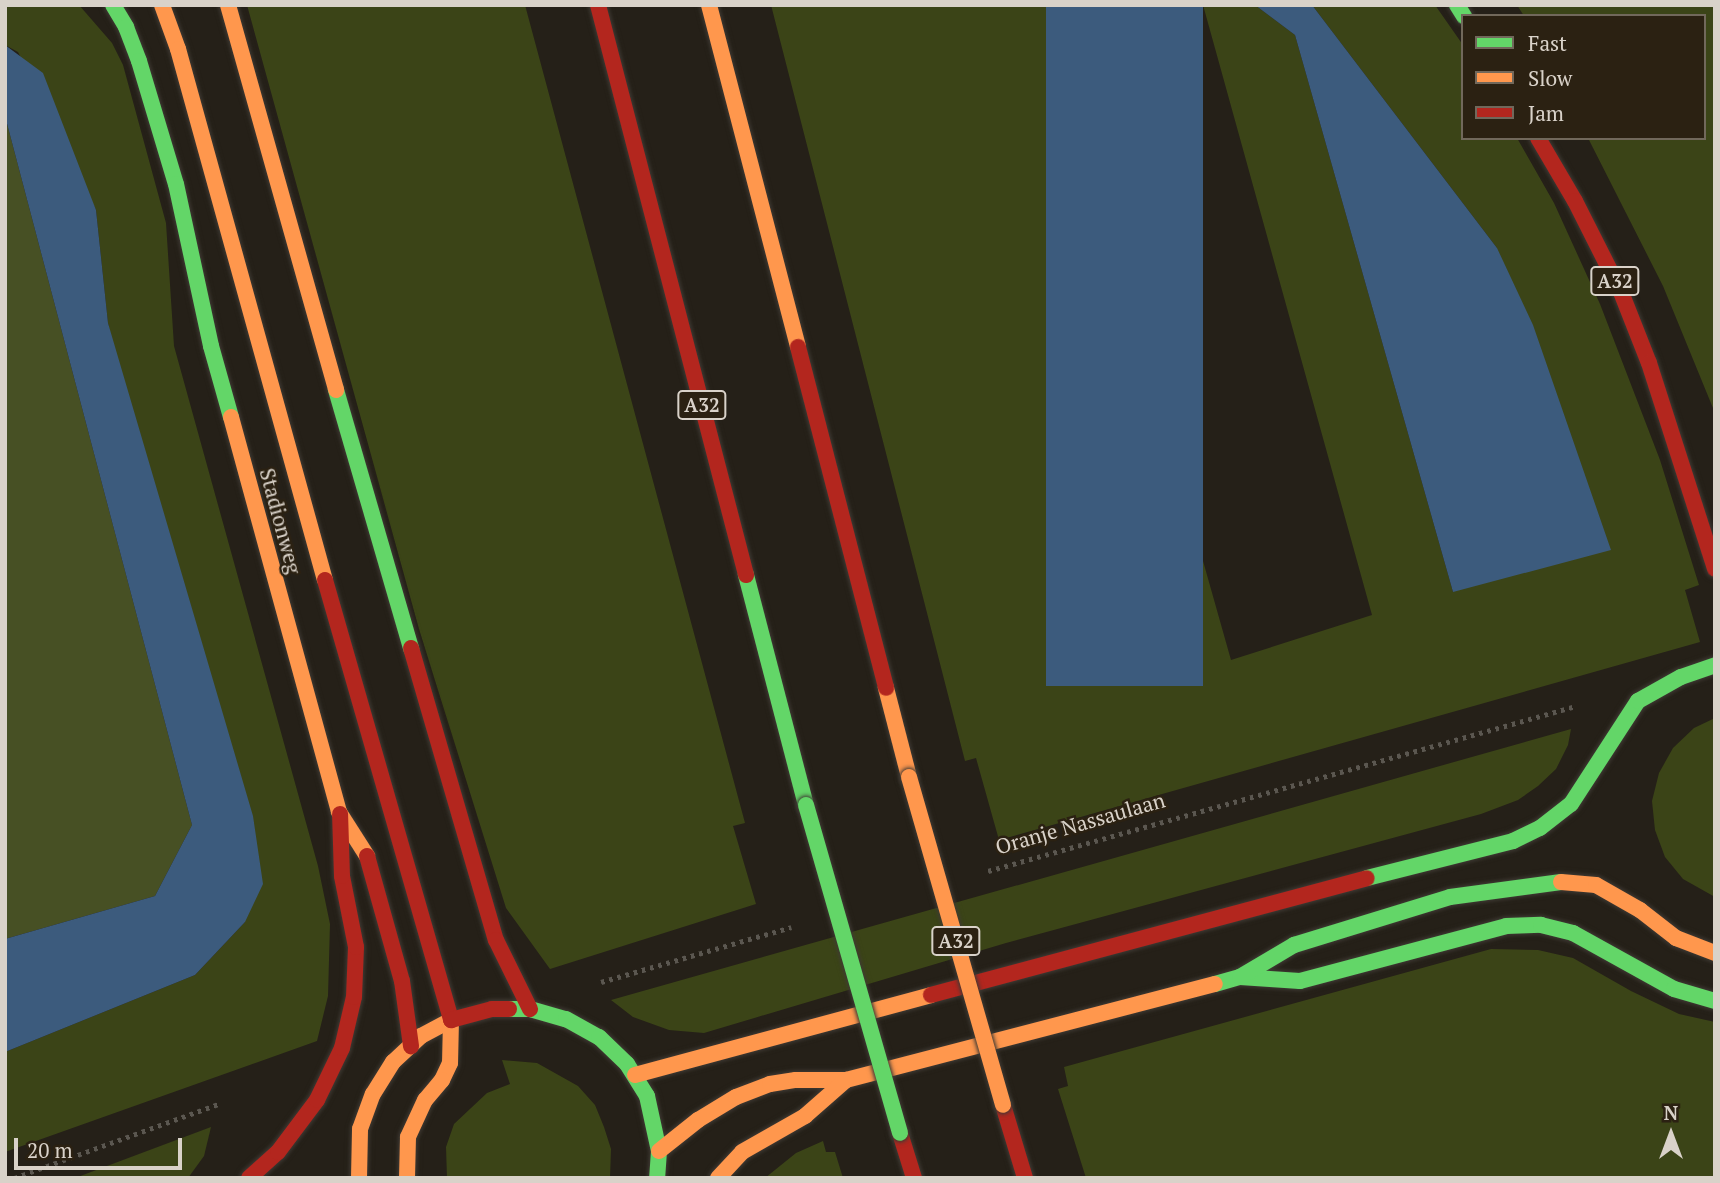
<!DOCTYPE html>
<html>
<head>
<meta charset="utf-8">
<style>
  body { margin:0 }
  #map { position:relative; width:1720px; height:1183px; overflow:hidden; background:#252018; font-family:"PT Serif",serif }
  div>[style] { position:absolute }
  .green>* { inset:0; background:#3b4417 }
  .forest>* { inset:0; background:#475024 }
  .water>* { inset:0; background:#3c5b7d; transform-origin:0 0 }
  .path>* { height:4.5px; margin-top:-2.25px; transform-origin:0; background:repeating-linear-gradient(90deg,#5b5750 0 3.5px,transparent 0 8.5px) }
  .roads { filter:drop-shadow(0 0 2px #3f3a34) drop-shadow(0 0 2px #3f3a34) }
  .fast>* { height:16px; margin:-8px; padding:0 8px; transform-origin:8px; border-radius:8px; background:#63d668 }
  .slow>* { height:16px; margin:-8px; padding:0 8px; transform-origin:8px; border-radius:8px; background:#ff974d }
  .jam>* { height:16px; margin:-8px; padding:0 8px; transform-origin:8px; border-radius:8px; background:#b3261e }
  .bridges { filter:drop-shadow(0 0 2px #3f3a34) drop-shadow(0 0 2px #3f3a34) }
  .fast-bridge>* { height:16px; margin:-8px; padding:0 8px; transform-origin:8px; border-radius:8px; background:#63d668 }
  .slow-bridge>* { height:16px; margin:-8px; padding:0 8px; transform-origin:8px; border-radius:8px; background:#ff974d }
  span { translate:-50% -50%; white-space:nowrap; text-align:center; line-height:1.15; -webkit-text-stroke:5px #2b2112; paint-order:stroke }
  .shield-label span { padding:2px 5px; background:#2b2112; border:2px solid; border-radius:5px; -webkit-text-stroke-width:0 }
  .shield-label { font-size:19px; color:#d9d2c9; font-weight:700 }
  .street-label { font-size:21px; color:#d9d2c9 }
  .frame { position:absolute; inset:0; border:7px solid #d9d2c9; pointer-events:none }
  .legend { position:absolute; left:1461px; top:14px; width:245px; height:126px; box-sizing:border-box; background:#2b2112; border:2px solid #71685b; margin:0; padding:9px 12px; list-style:none; font-size:21px; color:#d9d2c9 }
  .legend li { display:flex; align-items:center; gap:14px; height:35px }
  .legend b { width:35px; border:2px solid #71685b }
  .north { position:absolute; left:1636px; top:1099px; width:70px; height:70px; -webkit-text-stroke:5px #2b2112; paint-order:stroke; rotate:0deg; font-size:19px; font-weight:700; line-height:28px; text-align:center; color:#d9d2c9 }
  .north::after { content:''; display:block; margin:auto; width:24px; height:32px; background:#d9d2c9; clip-path:polygon(50% 0,100% 100%,50% 72%,0 100%) }
  .scale { position:absolute; left:14px; top:1138px; width:168px; height:32px; box-sizing:border-box; border:4px solid #d9d2c9; border-top:0; padding-left:9px; font-size:21px; line-height:24px; white-space:nowrap; color:#d9d2c9; -webkit-text-stroke:5px #2b2112; paint-order:stroke }
</style>
</head>
<body>
<div id="map">
  <div class="green">
    <i style="clip-path:polygon(5px 5px,79px 5px,112px 43px,123px 65px,166px 223px,174px 346px,318px 866px,330px 924px,328px 996px,317px 1041px,5px 1152px,5px 1052px,195px 975px,245px 922px,108px 323px,96px 210px,18px 52px,5px 45px)"></i>
    <i style="clip-path:polygon(247px 5px,525px 5px,745px 823px,733px 826px,756px 904px,550px 969px,506px 908px,419px 629px)"></i>
    <i style="clip-path:polygon(771px 5px,1046px 5px,1231px 660px,1372px 615px,1203px 5px,1255px 5px,1295px 35px,1453px 592px,1497px 248px,1312px 5px,1435px 5px,1463px 45px,1463px 138px,1517px 138px,1554px 203px,1600px 304px,1660px 460px,1699px 585px,1685px 590px,1700px 642px,999px 840px,976px 758px,965px 761px)"></i>
    <i style="clip-path:polygon(1517px 5px,1715px 5px,1715px 413px,1663px 286px,1588px 138px,1704px 138px,1704px 16px,1524px 16px)"></i>
    <i style="clip-path:polygon(1715px 718px,1715px 897px,1683px 879px,1665px 857px,1655px 830px,1652px 801px,1659px 773px,1673px 748px,1694px 728px)"></i>
    <i style="clip-path:polygon(1571px 729px,1568px 745px,1556px 769px,1538px 786px,1518px 800px,1481px 814px,1006px 943px,704px 1033px,669px 1030px,633px 1017px,611px 1000px)"></i>
    <i style="clip-path:polygon(1491px 949px,1538px 950px,1573px 958px,1631px 991px,1679px 1014px,1715px 1022px,1715px 1178px,1086px 1178px,1058px 1089px,1068px 1086px,1064px 1067px)"></i>
    <i style="clip-path:polygon(502px 1060px,537px 1063px,578px 1086px,595px 1105px,604px 1127px,611px 1149px,610px 1178px,447px 1178px,446px 1147px,454px 1124px,487px 1093px,510px 1084px)"></i>
    <i style="clip-path:polygon(211px 1127px,204px 1156px,188px 1178px,75px 1178px)"></i>
    <i style="clip-path:polygon(823px 1141px,826px 1152px,835px 1152px,843px 1178px,765px 1178px,796px 1153px)"></i>
  </div>
  <div class="forest">
    <i style="clip-path:polygon(5px 116px,192px 825px,155px 896px,5px 939px)"></i>
  </div>
  <div class="water">
    <i style="left:1046px;top:5px;width:157px;height:681px"></i>
    <i style="clip-path:polygon(1255px 5px,1312px 5px,1497px 248px,1533px 325px,1611px 550px,1453px 592px,1295px 35px)"></i>
    <i style="clip-path:polygon(5px 45px,43px 73px,96px 210px,108px 323px,253px 816px,263px 884px,245px 922px,195px 975px,5px 1052px,5px 939px,155px 896px,192px 825px,5px 116px)"></i>
  </div>
  <div class="path">
    <i style="left:988px;top:871px;width:611px;rotate:-15.67deg"></i>
    <i style="left:601px;top:982px;width:198px;rotate:-16.1deg"></i>
    <i style="left:14px;top:1178px;width:217px;rotate:-19.9deg"></i>
  </div>
  <div class="roads">
    <div class="fast">
      <i style="left:113px;top:5px;width:26px;rotate:59deg"></i>
      <i style="left:126px;top:27px;width:36px;rotate:69deg"></i>
      <i style="left:139px;top:61px;width:128px;rotate:73.3deg"></i>
      <i style="left:176px;top:184px;width:166px;rotate:77.8deg"></i>
      <i style="left:211px;top:346px;width:74px;rotate:74.3deg"></i>
      <i style="left:1457px;top:5px;width:13px;rotate:58deg"></i>
      <i style="left:336px;top:390px;width:269px;rotate:73.8deg"></i>
      <i style="left:746px;top:575px;width:238px;rotate:75.4deg"></i>
      <i style="left:1367px;top:878px;width:151px;rotate:-14.2deg"></i>
      <i style="left:1513px;top:841px;width:30px;rotate:-26deg"></i>
      <i style="left:1540px;top:828px;width:39px;rotate:-38deg"></i>
      <i style="left:1571px;top:804px;width:123px;rotate:-57deg"></i>
      <i style="left:1638px;top:701px;width:49px;rotate:-29.2deg"></i>
      <i style="left:1681px;top:677px;width:36px;rotate:-19deg"></i>
      <i style="left:1240px;top:977px;width:60px;rotate:3.8deg"></i>
      <i style="left:1300px;top:981px;width:213px;rotate:-14.9deg"></i>
      <i style="left:1506px;top:926px;width:35px;rotate:-2deg"></i>
      <i style="left:1541px;top:925px;width:33px;rotate:14deg"></i>
      <i style="left:1573px;top:933px;width:115px;rotate:29deg"></i>
      <i style="left:1674px;top:989px;width:43px;rotate:16.3deg"></i>
      <i style="left:1215px;top:984px;width:26px;rotate:-16deg"></i>
      <i style="left:1240px;top:977px;width:63px;rotate:-30.7deg"></i>
      <i style="left:1294px;top:945px;width:163px;rotate:-17.1deg"></i>
      <i style="left:1450px;top:897px;width:112px;rotate:-7.7deg"></i>
      <i style="left:509px;top:1009px;width:21px"></i>
      <i style="left:530px;top:1009px;width:37px;rotate:16deg"></i>
      <i style="left:566px;top:1019px;width:38px;rotate:29deg"></i>
      <i style="left:599px;top:1037px;width:39px;rotate:44deg"></i>
      <i style="left:627px;top:1064px;width:38px;rotate:58deg"></i>
      <i style="left:647px;top:1096px;width:56px;rotate:77.7deg"></i>
      <i style="left:659px;top:1151px;width:27px;rotate:94deg"></i>
    </div>
    <div class="slow">
      <i style="left:162px;top:5px;width:47px;rotate:70deg"></i>
      <i style="left:178px;top:49px;width:551px;rotate:74.53deg"></i>
      <i style="left:228px;top:5px;width:400px;rotate:74.3deg"></i>
      <i style="left:709px;top:5px;width:353px;rotate:75.4deg"></i>
      <i style="left:231px;top:417px;width:409px;rotate:74.7deg"></i>
      <i style="left:339px;top:812px;width:52px;rotate:57.5deg"></i>
      <i style="left:886px;top:688px;width:92px;rotate:75.5deg"></i>
      <i style="left:1561px;top:882px;width:35px;rotate:5deg"></i>
      <i style="left:1596px;top:885px;width:51px;rotate:29.6deg"></i>
      <i style="left:1640px;top:910px;width:46px;rotate:37.9deg"></i>
      <i style="left:1676px;top:938px;width:42px;rotate:21deg"></i>
      <i style="left:635px;top:1075px;width:307px;rotate:-15.1deg"></i>
      <i style="left:659px;top:1151px;width:50px;rotate:-38.5deg"></i>
      <i style="left:698px;top:1120px;width:44px;rotate:-31.2deg"></i>
      <i style="left:736px;top:1097px;width:36px;rotate:-21deg"></i>
      <i style="left:770px;top:1084px;width:26px;rotate:-9deg"></i>
      <i style="left:796px;top:1080px;width:50px"></i>
      <i style="left:846px;top:1080px;width:381px;rotate:-14.6deg"></i>
      <i style="left:359px;top:1178px;width:49px;rotate:-88.8deg"></i>
      <i style="left:360px;top:1129px;width:37px;rotate:-70deg"></i>
      <i style="left:373px;top:1094px;width:38px;rotate:-58deg"></i>
      <i style="left:393px;top:1062px;width:38px;rotate:-43deg"></i>
      <i style="left:421px;top:1036px;width:34px;rotate:-28deg"></i>
      <i style="left:451px;top:1020px;width:43px;rotate:91.3deg"></i>
      <i style="left:450px;top:1063px;width:19px;rotate:115deg"></i>
      <i style="left:442px;top:1080px;width:26px;rotate:130deg"></i>
      <i style="left:425px;top:1100px;width:41px;rotate:114.7deg"></i>
      <i style="left:408px;top:1137px;width:41px;rotate:91.4deg"></i>
      <i style="left:718px;top:1178px;width:35px;rotate:-47deg"></i>
      <i style="left:742px;top:1152px;width:73px;rotate:-29.7deg"></i>
      <i style="left:805px;top:1116px;width:55px;rotate:-41.3deg"></i>
    </div>
    <div class="jam">
      <i style="left:598px;top:5px;width:589px;rotate:75.44deg"></i>
      <i style="left:1538px;top:138px;width:73px;rotate:59.6deg"></i>
      <i style="left:1575px;top:201px;width:102px;rotate:63.2deg"></i>
      <i style="left:1621px;top:292px;width:76px;rotate:68.5deg"></i>
      <i style="left:1649px;top:363px;width:216px;rotate:72.2deg"></i>
      <i style="left:798px;top:347px;width:352px;rotate:75.5deg"></i>
      <i style="left:325px;top:580px;width:458px;rotate:74deg"></i>
      <i style="left:451px;top:1020px;width:42px;rotate:-15deg"></i>
      <i style="left:492px;top:1009px;width:17px"></i>
      <i style="left:411px;top:648px;width:304px;rotate:73.8deg"></i>
      <i style="left:496px;top:940px;width:77px;rotate:63.8deg"></i>
      <i style="left:367px;top:856px;width:130px;rotate:74.4deg"></i>
      <i style="left:402px;top:981px;width:66px;rotate:82.1deg"></i>
      <i style="left:931px;top:995px;width:451px;rotate:-15deg"></i>
      <i style="left:1003px;top:1105px;width:76px;rotate:73.2deg"></i>
      <i style="left:900px;top:1133px;width:47px;rotate:72.7deg"></i>
      <i style="left:249px;top:1178px;width:39px;rotate:-42deg"></i>
      <i style="left:278px;top:1152px;width:65px;rotate:-53.1deg"></i>
      <i style="left:317px;top:1100px;width:58px;rotate:-64.3deg"></i>
      <i style="left:342px;top:1048px;width:52px;rotate:-76.8deg"></i>
      <i style="left:354px;top:997px;width:50px;rotate:-87.7deg"></i>
      <i style="left:356px;top:947px;width:72px;rotate:-101.2deg"></i>
      <i style="left:342px;top:876px;width:62px;rotate:-91.8deg"></i>
    </div>
  </div>
  <div class="bridges">
    <div class="fast-bridge">
      <i style="left:806px;top:805px;width:341px;rotate:74deg"></i>
    </div>
    <div class="slow-bridge">
      <i style="left:909px;top:777px;width:341px;rotate:74deg"></i>
    </div>
  </div>
  <div class="shield-label">
    <span style="left:1615px;top:281px">A32</span>
    <span style="left:702px;top:405px">A32</span>
    <span style="left:956px;top:941px">A32</span>
  </div>
  <div class="street-label">
    <span style="left:281px;top:521px;rotate:75deg">Stadionweg</span>
    <span style="left:1080px;top:823px;rotate:-16deg">Oranje Nassaulaan</span>
  </div>
  <div class="frame"></div>
  <ul class="legend">
  <li><b style="height:9px;background:#63d668"></b>Fast</li>
  <li><b style="height:9px;background:#ff974d"></b>Slow</li>
  <li><b style="height:9px;background:#b3261e"></b>Jam</li>
  </ul>
  <div class="north">N</div>
  <div class="scale">20 m</div>
</div>
</body>
</html>
